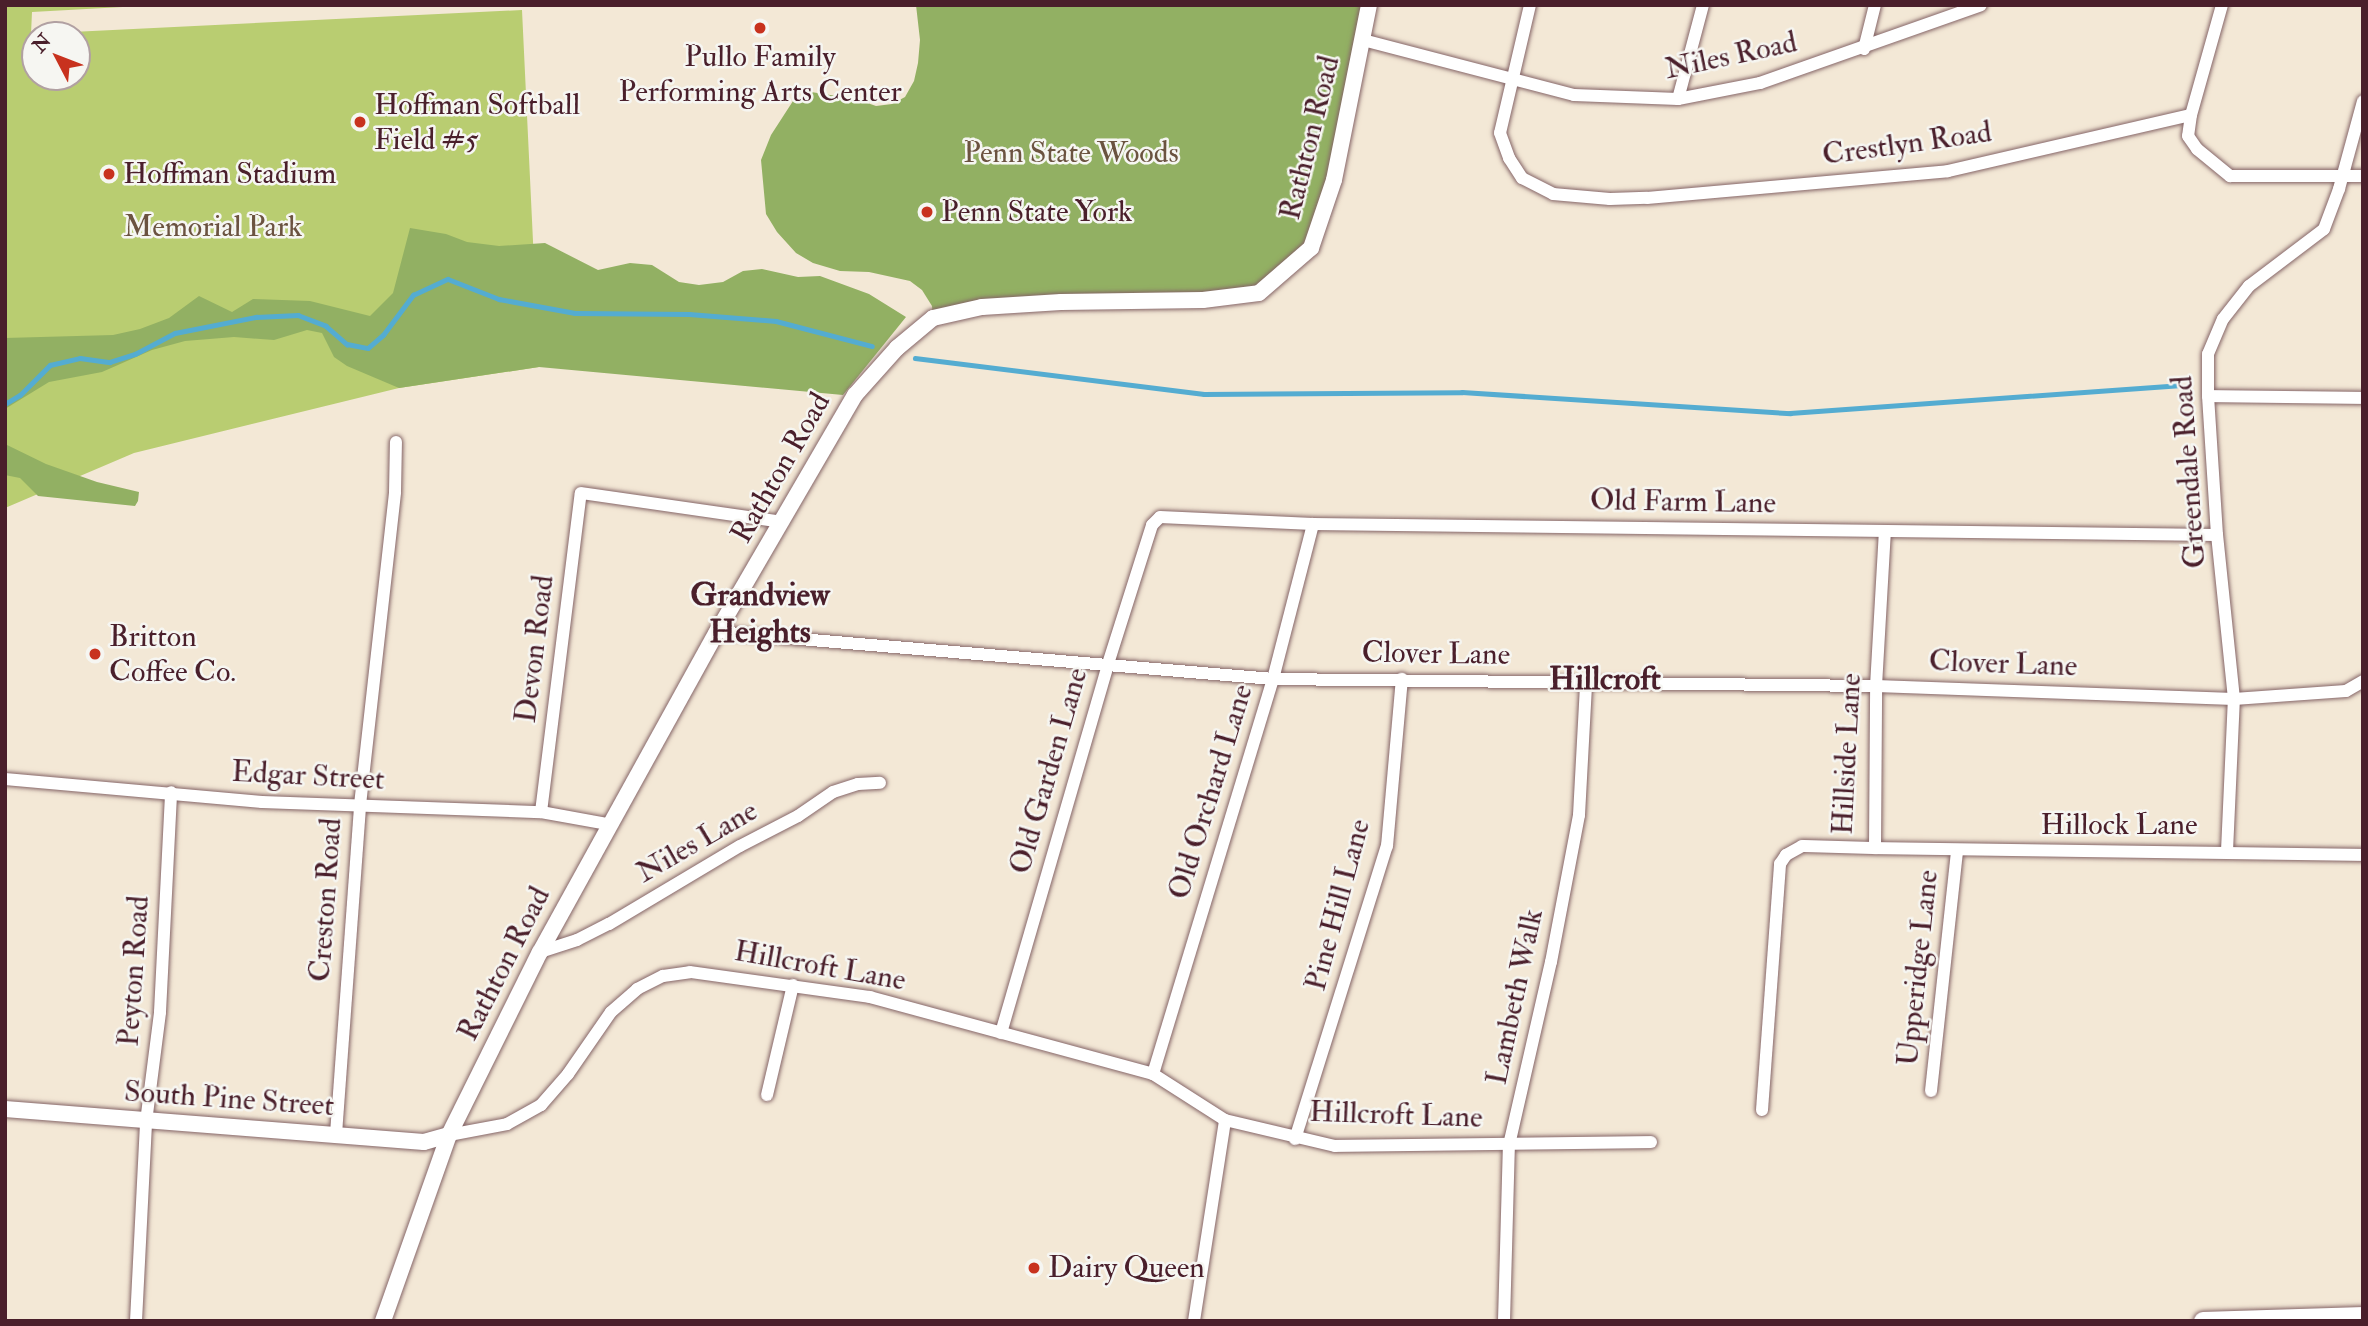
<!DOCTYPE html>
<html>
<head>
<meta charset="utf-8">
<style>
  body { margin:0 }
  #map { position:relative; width:2368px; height:1326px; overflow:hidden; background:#f3e8d6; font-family:"IM FELL Double Pica",serif }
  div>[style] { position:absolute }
  .green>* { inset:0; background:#b9cd71 }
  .forest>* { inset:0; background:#92b063 }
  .stream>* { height:4.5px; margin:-2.25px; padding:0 2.25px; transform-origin:2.25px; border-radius:2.25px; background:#54acd1 }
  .roads { filter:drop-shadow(0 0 2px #856567) drop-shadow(0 0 2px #856567) }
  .street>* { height:12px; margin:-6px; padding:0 6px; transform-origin:6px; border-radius:6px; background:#fff }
  .secondary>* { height:16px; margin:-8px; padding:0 8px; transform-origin:8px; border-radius:8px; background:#fff }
  .primary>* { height:18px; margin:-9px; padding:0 9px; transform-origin:9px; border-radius:9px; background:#fff }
  .dots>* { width:19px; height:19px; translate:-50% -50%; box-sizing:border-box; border:4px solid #f6f6f2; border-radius:50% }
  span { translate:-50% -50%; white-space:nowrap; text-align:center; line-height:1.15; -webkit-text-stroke:5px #f6f6f2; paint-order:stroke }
  .street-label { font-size:30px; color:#4a1f2b }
  .poi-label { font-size:30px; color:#4a1f2b }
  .left { translate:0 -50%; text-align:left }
  .park-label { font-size:30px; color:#6b5340 }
  .neighbourhood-label { font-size:32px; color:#4a1f2b; font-weight:700 }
  .frame { position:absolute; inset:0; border:7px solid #4a1f2b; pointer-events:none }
  .north { position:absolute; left:21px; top:21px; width:70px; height:70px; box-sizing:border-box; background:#f6f6f2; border:2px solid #b1a0a2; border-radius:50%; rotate:312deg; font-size:19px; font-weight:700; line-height:28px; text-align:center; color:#4a1f2b }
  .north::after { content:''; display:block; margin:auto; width:24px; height:32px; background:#c8321e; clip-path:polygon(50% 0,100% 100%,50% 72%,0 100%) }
</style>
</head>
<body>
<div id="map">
  <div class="green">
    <i style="clip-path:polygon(evenodd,5px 5px,159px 5px,32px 12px,31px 34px,522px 10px,539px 367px,399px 388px,134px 453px,5px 508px,5px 5px,35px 35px,77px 35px,77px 77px,35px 77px,35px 35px)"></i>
  </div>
  <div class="forest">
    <i style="clip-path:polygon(916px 5px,1369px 5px,1311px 248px,1259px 293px,933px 318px,932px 306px,922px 290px,910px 281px,869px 272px,840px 271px,813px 263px,796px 253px,777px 232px,766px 214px,761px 160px,771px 135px,793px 101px,811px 92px,856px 99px,876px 106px,892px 104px,905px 97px,914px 81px,918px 63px,920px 40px)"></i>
    <i style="clip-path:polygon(410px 228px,446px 234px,467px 242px,499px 246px,545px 243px,598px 270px,630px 263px,652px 265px,679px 282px,699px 285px,723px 282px,743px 271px,762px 269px,798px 277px,820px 276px,869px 294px,906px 317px,843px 395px,539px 367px,399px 388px,347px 366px,334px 357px,322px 333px,307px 330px,274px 340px,234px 337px,185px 341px,152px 350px,102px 372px,49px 382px,5px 409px,5px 338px,113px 335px,140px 329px,169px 318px,199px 296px,232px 312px,253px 299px,310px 301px,370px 316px,393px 293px)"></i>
    <i style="clip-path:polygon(5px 444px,46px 464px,97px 482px,139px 492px,138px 501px,135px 506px,38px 496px,20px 478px,5px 475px)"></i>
  </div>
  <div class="stream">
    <i style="left:915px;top:358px;width:291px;rotate:7.1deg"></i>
    <i style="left:1204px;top:394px;width:258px;rotate:-0.4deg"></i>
    <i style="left:1462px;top:392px;width:329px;rotate:3.7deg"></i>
    <i style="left:1790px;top:413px;width:389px;rotate:-4.1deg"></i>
    <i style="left:5px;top:404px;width:17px;rotate:-31deg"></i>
    <i style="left:20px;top:395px;width:42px;rotate:-45deg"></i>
    <i style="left:50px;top:365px;width:31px;rotate:-13deg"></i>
    <i style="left:80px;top:358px;width:30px;rotate:8deg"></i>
    <i style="left:110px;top:362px;width:26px;rotate:-18deg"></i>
    <i style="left:135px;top:354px;width:45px;rotate:-27.7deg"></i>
    <i style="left:175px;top:333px;width:83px;rotate:-11.2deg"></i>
    <i style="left:256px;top:317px;width:42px;rotate:-2.7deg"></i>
    <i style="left:298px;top:315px;width:30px;rotate:21deg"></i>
    <i style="left:326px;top:326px;width:28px;rotate:41deg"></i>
    <i style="left:347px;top:344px;width:21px;rotate:11deg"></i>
    <i style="left:368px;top:348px;width:20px;rotate:-41deg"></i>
    <i style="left:383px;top:335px;width:50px;rotate:-53.1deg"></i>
    <i style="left:413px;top:295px;width:38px;rotate:-25deg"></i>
    <i style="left:448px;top:279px;width:55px;rotate:21.4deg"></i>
    <i style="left:499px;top:299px;width:77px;rotate:10.4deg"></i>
    <i style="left:575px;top:313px;width:114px;rotate:0.5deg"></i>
    <i style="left:689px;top:314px;width:87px;rotate:4.6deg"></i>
    <i style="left:776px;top:321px;width:99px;rotate:14.6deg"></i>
  </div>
  <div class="roads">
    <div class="street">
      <i style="left:1530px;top:5px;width:131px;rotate:103.2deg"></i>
      <i style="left:1500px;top:133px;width:27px;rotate:70deg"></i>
      <i style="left:1509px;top:158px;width:24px;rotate:57deg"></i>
      <i style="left:1522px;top:178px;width:35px;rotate:27deg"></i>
      <i style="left:1553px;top:194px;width:57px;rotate:5deg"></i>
      <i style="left:1610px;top:199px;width:37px;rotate:-2deg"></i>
      <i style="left:1647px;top:198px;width:302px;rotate:-5.1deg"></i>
      <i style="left:1948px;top:171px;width:249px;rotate:-13deg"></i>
      <i style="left:2222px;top:5px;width:114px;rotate:105.7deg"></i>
      <i style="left:2191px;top:115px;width:21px;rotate:98deg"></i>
      <i style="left:2188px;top:136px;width:16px;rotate:55deg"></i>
      <i style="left:2197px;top:149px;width:43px;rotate:39.3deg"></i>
      <i style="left:2230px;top:176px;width:133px"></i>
      <i style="left:1363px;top:40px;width:218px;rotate:14.6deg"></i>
      <i style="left:1574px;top:95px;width:104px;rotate:2.2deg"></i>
      <i style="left:1678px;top:99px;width:84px;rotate:-11deg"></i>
      <i style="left:1760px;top:83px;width:234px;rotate:-19.4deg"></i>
      <i style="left:1864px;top:49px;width:45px;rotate:-76deg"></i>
      <i style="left:1678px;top:99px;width:97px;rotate:-75.1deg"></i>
      <i style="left:2208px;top:396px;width:155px;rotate:0.7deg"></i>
      <i style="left:717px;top:632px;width:558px;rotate:4.83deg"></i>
      <i style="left:1273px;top:679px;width:603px;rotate:0.67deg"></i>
      <i style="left:1876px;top:686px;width:358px;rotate:2.1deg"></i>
      <i style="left:2234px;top:699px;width:112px;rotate:-4.1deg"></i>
      <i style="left:2346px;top:691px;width:20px;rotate:-30deg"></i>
      <i style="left:5px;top:779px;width:258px;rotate:5.1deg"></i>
      <i style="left:262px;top:802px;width:279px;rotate:2.1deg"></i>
      <i style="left:541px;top:812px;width:68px;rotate:10.2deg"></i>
      <i style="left:541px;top:812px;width:321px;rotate:-82.9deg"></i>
      <i style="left:581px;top:493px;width:203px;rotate:8.2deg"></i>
      <i style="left:1875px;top:848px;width:488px;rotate:0.8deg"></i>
      <i style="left:2227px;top:851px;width:152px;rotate:-87.4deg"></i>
      <i style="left:2234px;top:699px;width:165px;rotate:-95.9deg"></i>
      <i style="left:2217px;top:535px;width:139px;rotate:-93.7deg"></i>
      <i style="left:2208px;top:396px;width:42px;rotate:-90deg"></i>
      <i style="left:2208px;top:354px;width:38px;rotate:-67deg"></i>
      <i style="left:2223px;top:319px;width:42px;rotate:-51.8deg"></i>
      <i style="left:2249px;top:286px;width:94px;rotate:-37.2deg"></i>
      <i style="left:2324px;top:229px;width:43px;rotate:-69.4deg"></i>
      <i style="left:2339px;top:189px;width:91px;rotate:-74.7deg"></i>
      <i style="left:540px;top:952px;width:39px;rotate:-18deg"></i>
      <i style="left:577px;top:940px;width:36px;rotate:-27deg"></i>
      <i style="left:609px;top:924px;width:152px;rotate:-30.8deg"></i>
      <i style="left:740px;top:846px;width:65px;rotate:-27.3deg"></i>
      <i style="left:798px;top:816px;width:42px;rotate:-34.4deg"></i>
      <i style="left:833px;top:792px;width:26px;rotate:-18deg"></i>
      <i style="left:858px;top:784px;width:22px;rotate:-3deg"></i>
      <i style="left:1001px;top:1033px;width:381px;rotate:-73.8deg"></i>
      <i style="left:1107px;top:667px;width:149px;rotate:-72.4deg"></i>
      <i style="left:1152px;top:525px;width:11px;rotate:-45deg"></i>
      <i style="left:1160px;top:517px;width:153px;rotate:2.6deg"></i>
      <i style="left:1313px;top:524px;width:904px;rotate:0.7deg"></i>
      <i style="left:1153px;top:1074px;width:413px;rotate:-73.1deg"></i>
      <i style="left:1273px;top:679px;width:160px;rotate:-75.5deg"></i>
      <i style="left:1931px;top:1091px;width:242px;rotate:-83.8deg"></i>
      <i style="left:767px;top:1095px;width:113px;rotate:-76.7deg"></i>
      <i style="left:1762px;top:1110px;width:247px;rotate:-85.8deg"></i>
      <i style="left:1780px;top:864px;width:11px;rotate:-56deg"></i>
      <i style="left:1786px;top:855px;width:18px;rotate:-29deg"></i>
      <i style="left:1802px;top:846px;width:73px;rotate:1.6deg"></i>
      <i style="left:1875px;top:848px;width:162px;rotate:-89.6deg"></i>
      <i style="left:1876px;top:686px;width:155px;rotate:-86.7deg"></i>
      <i style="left:336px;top:1134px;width:330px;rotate:-85.8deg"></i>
      <i style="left:360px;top:805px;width:315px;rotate:-83.6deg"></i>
      <i style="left:395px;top:492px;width:50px;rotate:-88.9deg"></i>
      <i style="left:449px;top:1135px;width:59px;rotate:-10.7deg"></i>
      <i style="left:507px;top:1124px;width:39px;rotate:-29deg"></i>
      <i style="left:541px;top:1105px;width:41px;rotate:-48.9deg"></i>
      <i style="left:568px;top:1074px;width:75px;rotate:-55.3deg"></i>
      <i style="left:611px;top:1012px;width:35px;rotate:-41deg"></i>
      <i style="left:637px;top:989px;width:29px;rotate:-27deg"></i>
      <i style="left:663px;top:976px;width:27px;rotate:-8deg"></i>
      <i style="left:690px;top:972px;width:182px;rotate:7.9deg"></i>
      <i style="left:870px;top:997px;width:293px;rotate:15.2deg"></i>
      <i style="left:1153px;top:1074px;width:85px;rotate:32.6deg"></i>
      <i style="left:1225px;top:1120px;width:113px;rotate:13.3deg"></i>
      <i style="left:1335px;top:1146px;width:316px;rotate:-0.7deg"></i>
      <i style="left:1295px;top:1139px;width:307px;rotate:-72.6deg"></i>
      <i style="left:1387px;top:846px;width:168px;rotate:-84.9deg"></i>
      <i style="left:136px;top:1321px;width:199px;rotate:-87.1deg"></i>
      <i style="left:146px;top:1122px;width:111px;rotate:-82.7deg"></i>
      <i style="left:160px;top:1012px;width:220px;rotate:-87.1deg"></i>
      <i style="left:1194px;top:1321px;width:203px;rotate:-81.2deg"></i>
      <i style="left:1504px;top:1321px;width:176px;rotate:-88.4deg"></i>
      <i style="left:1509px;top:1145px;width:188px;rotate:-77.1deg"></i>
      <i style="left:1551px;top:962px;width:150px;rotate:-79.2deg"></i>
      <i style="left:1579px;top:815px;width:131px;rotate:-86.9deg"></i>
    </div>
    <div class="secondary">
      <i style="left:5px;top:1109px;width:420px;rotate:4.5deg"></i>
      <i style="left:424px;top:1142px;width:26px;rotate:-16deg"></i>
      <i style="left:383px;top:1321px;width:197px;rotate:-70.5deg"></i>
      <i style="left:449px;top:1135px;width:204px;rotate:-63.6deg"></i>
      <i style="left:540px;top:952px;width:366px;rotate:-61.1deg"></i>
      <i style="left:717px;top:632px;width:274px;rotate:-59.8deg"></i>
      <i style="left:855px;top:395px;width:63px;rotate:-48.2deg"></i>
      <i style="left:897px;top:348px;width:47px;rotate:-39.8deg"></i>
      <i style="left:933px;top:318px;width:50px;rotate:-12.7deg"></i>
      <i style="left:982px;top:307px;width:79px;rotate:-3.6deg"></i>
      <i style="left:1061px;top:302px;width:142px;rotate:-0.8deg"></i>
      <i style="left:1203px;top:300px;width:56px;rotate:-7.1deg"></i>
      <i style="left:1259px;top:293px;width:69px;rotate:-40.9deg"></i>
      <i style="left:1311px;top:248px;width:72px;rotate:-71.3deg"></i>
      <i style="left:1334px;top:180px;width:178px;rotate:-78.7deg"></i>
    </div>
    <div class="primary">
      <i style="left:2203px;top:1321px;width:160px;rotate:-1.8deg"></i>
    </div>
  </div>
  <div class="dots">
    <i style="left:760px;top:28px;background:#c8321e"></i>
    <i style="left:360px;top:122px;background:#c8321e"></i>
    <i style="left:109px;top:174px;background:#c8321e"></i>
    <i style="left:927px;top:212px;background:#c8321e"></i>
    <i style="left:95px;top:654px;background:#c8321e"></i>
    <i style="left:1034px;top:1268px;background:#c8321e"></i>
  </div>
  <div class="street-label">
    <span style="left:1731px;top:56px;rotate:-12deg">Niles Road</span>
    <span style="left:1310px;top:138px;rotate:-76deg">Rathton Road</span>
    <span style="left:1907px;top:144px;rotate:-8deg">Crestlyn Road</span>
    <span style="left:781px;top:468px;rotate:-60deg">Rathton Road</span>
    <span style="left:2189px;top:472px;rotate:-94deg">Greendale Road</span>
    <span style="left:1683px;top:502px;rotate:1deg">Old Farm Lane</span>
    <span style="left:535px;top:649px;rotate:-83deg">Devon Road</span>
    <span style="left:1436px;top:654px;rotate:1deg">Clover Lane</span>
    <span style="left:2003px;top:664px;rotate:2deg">Clover Lane</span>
    <span style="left:1847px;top:754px;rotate:-87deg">Hillside Lane</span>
    <span style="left:1049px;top:771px;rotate:-74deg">Old Garden Lane</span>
    <span style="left:308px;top:776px;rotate:3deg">Edgar Street</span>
    <span style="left:1211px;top:792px;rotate:-73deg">Old Orchard Lane</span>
    <span style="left:2119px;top:825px">Hillock Lane</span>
    <span style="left:697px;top:842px;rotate:-30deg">Niles Lane</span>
    <span style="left:326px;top:900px;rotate:-86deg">Creston Road</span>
    <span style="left:1338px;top:905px;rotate:-75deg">Pine Hill Lane</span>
    <span style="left:504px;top:964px;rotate:-63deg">Rathton Road</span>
    <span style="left:820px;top:966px;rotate:10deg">Hillcroft Lane</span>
    <span style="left:1918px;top:968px;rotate:-84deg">Upperidge Lane</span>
    <span style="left:134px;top:971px;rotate:-86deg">Peyton Road</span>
    <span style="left:1515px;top:997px;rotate:-78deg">Lambeth Walk</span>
    <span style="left:229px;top:1099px;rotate:4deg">South Pine Street</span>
    <span style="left:1396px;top:1115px;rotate:2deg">Hillcroft Lane</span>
  </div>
  <div class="poi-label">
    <span style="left:760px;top:74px">Pullo Family<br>Performing Arts Center</span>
    <span class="left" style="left:374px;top:122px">Hoffman Softball<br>Field #5</span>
    <span class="left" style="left:123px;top:174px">Hoffman Stadium</span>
    <span class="left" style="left:941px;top:212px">Penn State York</span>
    <span class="left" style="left:109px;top:654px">Britton<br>Coffee Co.</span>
    <span class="left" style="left:1048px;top:1268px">Dairy Queen</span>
  </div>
  <div class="park-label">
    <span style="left:1071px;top:153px">Penn State Woods</span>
    <span style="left:213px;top:227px">Memorial Park</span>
  </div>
  <div class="neighbourhood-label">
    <span style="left:760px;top:614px">Grandview<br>Heights</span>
    <span style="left:1605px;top:679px">Hillcroft</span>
  </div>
  <div class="frame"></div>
  <div class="north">N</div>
</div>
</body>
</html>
